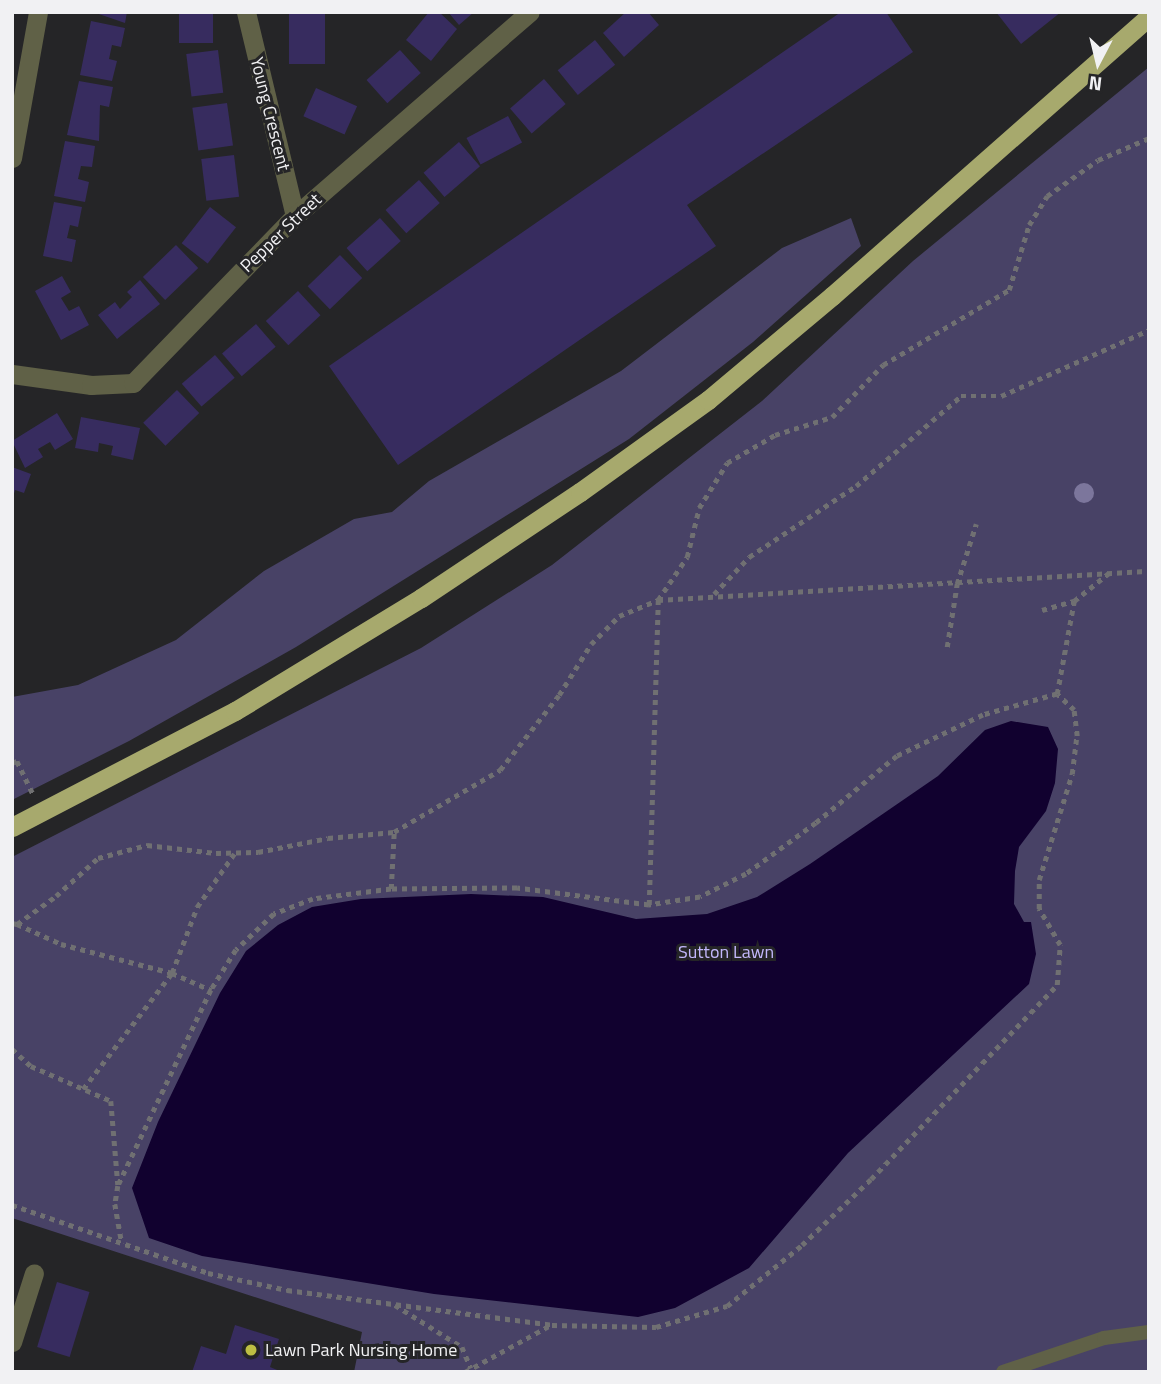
<!DOCTYPE html>
<html>
<head>
<meta charset="utf-8">
<style>
  body { margin:0 }
  #map { position:relative; width:1161px; height:1384px; overflow:hidden; background:#252527; font-family:"Titillium Web",sans-serif }
  div>[style] { position:absolute }
  .green>* { inset:0; background:#484266 }
  .water>* { inset:0; background:#11012f }
  .building>* { inset:0; background:#372c5f; transform-origin:0 0 }
  .path>* { height:4.5px; margin-top:-2.25px; transform-origin:0; background:repeating-linear-gradient(90deg,#707072 0 5px,transparent 0 10px) }
  .service>* { height:14px; margin:-7px; padding:0 7px; transform-origin:7px; border-radius:7px; background:#606147 }
  .minor>* { height:19px; margin:-9.5px; padding:0 9.5px; transform-origin:9.5px; border-radius:9.5px; background:#606147 }
  .trunk>* { height:19px; margin:-9.5px; padding:0 9.5px; transform-origin:9.5px; border-radius:9.5px; background:#a7a96d }
  .trees>* { width:20px; height:20px; margin:-10px; border-radius:50%; background:#7c769c }
  .dots>* { width:19px; height:19px; translate:-50% -50%; box-sizing:border-box; border:4px solid #252527; border-radius:50% }
  span { translate:-50% -50%; white-space:nowrap; text-align:center; line-height:1.15; -webkit-text-stroke:6px #252527; paint-order:stroke }
  .street-label { font-size:18px; color:#f1f1f3 }
  .park-label { font-size:18px; color:#c3b8fc }
  .poi-label { font-size:18px; color:#f1f1f3 }
  .left { translate:0 -50%; text-align:left }
  .frame { position:absolute; inset:0; border:14px solid #f1f1f3; pointer-events:none }
  .north { position:absolute; left:1063px; top:28px; width:70px; height:70px; -webkit-text-stroke:5px #252527; paint-order:stroke; rotate:187deg; font-size:19px; font-weight:700; line-height:28px; text-align:center; color:#f1f1f3 }
  .north::after { content:''; display:block; margin:auto; width:24px; height:32px; background:#f1f1f3; clip-path:polygon(50% 0,100% 100%,50% 72%,0 100%) }
</style>
</head>
<body>
<div id="map">
  <div class="green">
    <i style="clip-path:polygon(1149px 67px,1149px 1372px,354px 1372px,362px 1332px,12px 1218px,12px 857px,421px 648px,552px 565px,762px 401px,913px 261px)"></i>
    <i style="clip-path:polygon(851px 218px,861px 246px,753px 342px,629px 439px,296px 647px,129px 741px,12px 800px,12px 697px,78px 685px,176px 640px,264px 571px,354px 519px,392px 512px,429px 481px,621px 371px,782px 248px)"></i>
  </div>
  <div class="water">
    <i style="clip-path:polygon(1011px 721px,1048px 727px,1058px 749px,1055px 783px,1046px 811px,1019px 847px,1015px 871px,1014px 904px,1024px 922px,1031px 922px,1036px 954px,1029px 984px,848px 1153px,749px 1268px,675px 1308px,638px 1317px,434px 1294px,202px 1256px,149px 1238px,132px 1188px,158px 1122px,220px 993px,246px 951px,278px 925px,312px 907px,361px 899px,471px 894px,543px 897px,636px 919px,707px 914px,757px 897px,810px 864px,938px 776px,985px 730px)"></i>
  </div>
  <div class="building">
    <i style="clip-path:polygon(93px 12px,127px 12px,125px 23px)"></i>
    <i style="left:179px;top:12px;width:34px;height:31px"></i>
    <i style="left:289px;top:12px;width:36px;height:52px"></i>
    <i style="clip-path:polygon(429px 12px,439px 12px,457px 29px,431px 61px,406px 40px)"></i>
    <i style="clip-path:polygon(448px 12px,474px 12px,459px 25px)"></i>
    <i style="clip-path:polygon(626px 12px,648px 12px,659px 25px,624px 57px,603px 33px)"></i>
    <i style="clip-path:polygon(841px 12px,886px 12px,913px 52px,687px 205px,716px 246px,398px 465px,329px 366px)"></i>
    <i style="clip-path:polygon(996px 12px,1061px 12px,1021px 44px)"></i>
    <i style="clip-path:polygon(91px 21px,125px 28px,121px 47px,112px 45px,109px 59px,117px 61px,112px 81px,80px 75px)"></i>
    <i style="left:595px;top:40px;width:32px;height:48px;rotate:51deg"></i>
    <i style="left:218px;top:50px;width:43px;height:32px;rotate:83deg"></i>
    <i style="left:400px;top:50px;width:31px;height:45px;rotate:48deg"></i>
    <i style="left:544px;top:79px;width:33px;height:45px;rotate:49deg"></i>
    <i style="clip-path:polygon(79px 81px,113px 87px,109px 107px,100px 105px,99px 141px,67px 135px)"></i>
    <i style="left:316px;top:88px;width:45px;height:31px;rotate:24deg"></i>
    <i style="left:227px;top:103px;width:43px;height:35px;rotate:82deg"></i>
    <i style="left:508px;top:116px;width:30px;height:47px;rotate:62deg"></i>
    <i style="clip-path:polygon(65px 141px,95px 146px,92px 167px,81px 166px,78px 179px,89px 182px,85px 202px,54px 196px)"></i>
    <i style="left:459px;top:142px;width:32px;height:47px;rotate:49deg"></i>
    <i style="left:234px;top:155px;width:42px;height:33px;rotate:83deg"></i>
    <i style="left:419px;top:180px;width:31px;height:45px;rotate:48deg"></i>
    <i style="clip-path:polygon(54px 202px,82px 207px,78px 227px,70px 225px,67px 238px,76px 240px,72px 262px,43px 256px)"></i>
    <i style="left:210px;top:207px;width:33px;height:46px;rotate:38deg"></i>
    <i style="left:380px;top:218px;width:31px;height:45px;rotate:48deg"></i>
    <i style="left:176px;top:245px;width:32px;height:46px;rotate:46deg"></i>
    <i style="left:340px;top:255px;width:32px;height:45px;rotate:46deg"></i>
    <i style="clip-path:polygon(62px 276px,71px 292px,61px 298px,69px 311px,79px 306px,89px 325px,61px 340px,35px 291px)"></i>
    <i style="clip-path:polygon(140px 280px,160px 304px,117px 339px,98px 315px,115px 302px,120px 309px,132px 297px,127px 292px)"></i>
    <i style="left:298px;top:291px;width:33px;height:44px;rotate:47deg"></i>
    <i style="left:256px;top:324px;width:30px;height:45px;rotate:49deg"></i>
    <i style="left:215px;top:355px;width:30px;height:44px;rotate:49deg"></i>
    <i style="left:177px;top:390px;width:32px;height:47px;rotate:46deg"></i>
    <i style="clip-path:polygon(57px 413px,73px 439px,55px 450px,50px 442px,38px 449px,43px 457px,25px 468px,12px 441px)"></i>
    <i style="clip-path:polygon(81px 417px,140px 428px,133px 460px,111px 455px,113px 446px,99px 443px,98px 452px,75px 448px)"></i>
    <i style="clip-path:polygon(12px 467px,31px 474px,24px 493px,15px 490px,13px 497px)"></i>
    <i style="left:57px;top:1282px;width:34px;height:68px;rotate:17deg"></i>
    <i style="clip-path:polygon(235px 1325px,279px 1339px,270px 1367px,282px 1372px,192px 1372px,201px 1346px,226px 1354px)"></i>
  </div>
  <div class="path">
    <i style="left:714px;top:594px;width:51px;rotate:-46.6deg"></i>
    <i style="left:749px;top:557px;width:128px;rotate:-33.6deg"></i>
    <i style="left:856px;top:486px;width:138px;rotate:-40.6deg"></i>
    <i style="left:961px;top:396px;width:40px"></i>
    <i style="left:1001px;top:396px;width:162px;rotate:-24deg"></i>
    <i style="left:1042px;top:610px;width:33px;rotate:-16deg"></i>
    <i style="left:1074px;top:601px;width:45px;rotate:-38.7deg"></i>
    <i style="left:947px;top:647px;width:64px;rotate:-81deg"></i>
    <i style="left:957px;top:584px;width:63px;rotate:-72.4deg"></i>
    <i style="left:1057px;top:694px;width:95px;rotate:-79.6deg"></i>
    <i style="left:12px;top:763px;width:5px;rotate:-22deg"></i>
    <i style="left:17px;top:761px;width:37px;rotate:64deg"></i>
    <i style="left:391px;top:889px;width:57px;rotate:-87deg"></i>
    <i style="left:649px;top:905px;width:305px;rotate:-88.3deg"></i>
    <i style="left:658px;top:600px;width:52px;rotate:-56deg"></i>
    <i style="left:687px;top:557px;width:50px;rotate:-76.2deg"></i>
    <i style="left:699px;top:508px;width:53px;rotate:-58.1deg"></i>
    <i style="left:727px;top:463px;width:56px;rotate:-30.3deg"></i>
    <i style="left:775px;top:435px;width:60px;rotate:-17.5deg"></i>
    <i style="left:832px;top:417px;width:73px;rotate:-45.6deg"></i>
    <i style="left:883px;top:365px;width:147px;rotate:-30.8deg"></i>
    <i style="left:1009px;top:290px;width:68px;rotate:-72.9deg"></i>
    <i style="left:1029px;top:225px;width:34px;rotate:-58deg"></i>
    <i style="left:1047px;top:196px;width:62px;rotate:-35.2deg"></i>
    <i style="left:1098px;top:160px;width:56px;rotate:-23.3deg"></i>
    <i style="left:12px;top:923px;width:5px;rotate:11deg"></i>
    <i style="left:17px;top:924px;width:48px;rotate:-35.7deg"></i>
    <i style="left:56px;top:896px;width:57px;rotate:-42.1deg"></i>
    <i style="left:98px;top:858px;width:51px;rotate:-14.9deg"></i>
    <i style="left:147px;top:845px;width:69px;rotate:6.6deg"></i>
    <i style="left:216px;top:853px;width:42px;rotate:-1.4deg"></i>
    <i style="left:258px;top:852px;width:71px;rotate:-11.3deg"></i>
    <i style="left:328px;top:838px;width:66px;rotate:-5.2deg"></i>
    <i style="left:394px;top:832px;width:123px;rotate:-30.3deg"></i>
    <i style="left:500px;top:770px;width:95px;rotate:-51.8deg"></i>
    <i style="left:559px;top:695px;width:60px;rotate:-57.9deg"></i>
    <i style="left:591px;top:644px;width:40px;rotate:-45deg"></i>
    <i style="left:619px;top:616px;width:42px;rotate:-22.3deg"></i>
    <i style="left:658px;top:600px;width:492px;rotate:-3.4deg"></i>
    <i style="left:17px;top:924px;width:48px;rotate:24.4deg"></i>
    <i style="left:61px;top:944px;width:115px;rotate:14.6deg"></i>
    <i style="left:172px;top:973px;width:43px;rotate:23.6deg"></i>
    <i style="left:12px;top:1049px;width:25px;rotate:42deg"></i>
    <i style="left:31px;top:1066px;width:87px;rotate:23.6deg"></i>
    <i style="left:111px;top:1101px;width:84px;rotate:85.2deg"></i>
    <i style="left:83px;top:1089px;width:146px;rotate:-52.5deg"></i>
    <i style="left:172px;top:973px;width:71px;rotate:-69.3deg"></i>
    <i style="left:197px;top:907px;width:65px;rotate:-55.1deg"></i>
    <i style="left:12px;top:1205px;width:207px;rotate:19.1deg"></i>
    <i style="left:208px;top:1273px;width:81px;rotate:12.1deg"></i>
    <i style="left:287px;top:1290px;width:267px;rotate:7.5deg"></i>
    <i style="left:552px;top:1325px;width:104px;rotate:1.1deg"></i>
    <i style="left:656px;top:1327px;width:74px;rotate:-16.5deg"></i>
    <i style="left:727px;top:1306px;width:97px;rotate:-39.1deg"></i>
    <i style="left:802px;top:1245px;width:95px;rotate:-43.7deg"></i>
    <i style="left:871px;top:1179px;width:269px;rotate:-46.2deg"></i>
    <i style="left:1057px;top:985px;width:40px;rotate:-85.7deg"></i>
    <i style="left:1060px;top:945px;width:42px;rotate:-120.3deg"></i>
    <i style="left:1039px;top:909px;width:29px;rotate:-90deg"></i>
    <i style="left:1039px;top:880px;width:111px;rotate:-72.7deg"></i>
    <i style="left:1072px;top:774px;width:38px;rotate:-83deg"></i>
    <i style="left:1077px;top:736px;width:26px;rotate:-97deg"></i>
    <i style="left:1074px;top:710px;width:23px;rotate:-137deg"></i>
    <i style="left:1057px;top:694px;width:77px;rotate:164.2deg"></i>
    <i style="left:983px;top:715px;width:95px;rotate:154.5deg"></i>
    <i style="left:897px;top:756px;width:105px;rotate:140.4deg"></i>
    <i style="left:816px;top:823px;width:87px;rotate:143.9deg"></i>
    <i style="left:746px;top:874px;width:51px;rotate:153.4deg"></i>
    <i style="left:700px;top:897px;width:52px;rotate:171.1deg"></i>
    <i style="left:649px;top:905px;width:133px;rotate:-172.7deg"></i>
    <i style="left:517px;top:888px;width:126px;rotate:179.5deg"></i>
    <i style="left:391px;top:889px;width:79px;rotate:172.7deg"></i>
    <i style="left:313px;top:899px;width:42px;rotate:159deg"></i>
    <i style="left:274px;top:914px;width:52px;rotate:136.5deg"></i>
    <i style="left:236px;top:950px;width:47px;rotate:122deg"></i>
    <i style="left:211px;top:990px;width:217px;rotate:115.4deg"></i>
    <i style="left:118px;top:1186px;width:18px;rotate:99deg"></i>
    <i style="left:115px;top:1204px;width:40px;rotate:80deg"></i>
    <i style="left:395px;top:1305px;width:79px;rotate:32.1deg"></i>
    <i style="left:462px;top:1347px;width:23px;rotate:67deg"></i>
    <i style="left:465px;top:1372px;width:98px;rotate:-28.7deg"></i>
  </div>
  <div class="service">
    <i style="left:1003px;top:1372px;width:107px;rotate:-18.6deg"></i>
    <i style="left:1104px;top:1338px;width:45px;rotate:-7.6deg"></i>
  </div>
  <div class="minor">
    <i style="left:246px;top:12px;width:210px;rotate:76.5deg"></i>
    <i style="left:12px;top:158px;width:148px;rotate:-79.9deg"></i>
    <i style="left:12px;top:374px;width:80px;rotate:7.9deg"></i>
    <i style="left:91px;top:385px;width:42px;rotate:-2.7deg"></i>
    <i style="left:133px;top:383px;width:233px;rotate:-45.9deg"></i>
    <i style="left:295px;top:216px;width:311px;rotate:-41deg"></i>
    <i style="left:12px;top:1342px;width:72px;rotate:-72.3deg"></i>
  </div>
  <div class="trunk">
    <i style="left:12px;top:827px;width:251px;rotate:-27.5deg"></i>
    <i style="left:235px;top:711px;width:218px;rotate:-31.3deg"></i>
    <i style="left:421px;top:598px;width:191px;rotate:-33.7deg"></i>
    <i style="left:580px;top:492px;width:158px;rotate:-35.7deg"></i>
    <i style="left:708px;top:400px;width:162px;rotate:-40deg"></i>
    <i style="left:832px;top:296px;width:422px;rotate:-41.4deg"></i>
  </div>
  <div class="trees">
    <i style="left:1084px;top:493px"></i>
  </div>
  <div class="dots">
    <i style="left:251px;top:1350px;background:#bdbf43"></i>
  </div>
  <div class="street-label">
    <span style="left:270px;top:114px;rotate:76deg">Young Crescent</span>
    <span style="left:281px;top:233px;rotate:-44deg">Pepper Street</span>
  </div>
  <div class="park-label">
    <span style="left:726px;top:952px">Sutton Lawn</span>
  </div>
  <div class="poi-label">
    <span class="left" style="left:265px;top:1350px">Lawn Park Nursing Home</span>
  </div>
  <div class="frame"></div>
  <div class="north">N</div>
</div>
</body>
</html>
